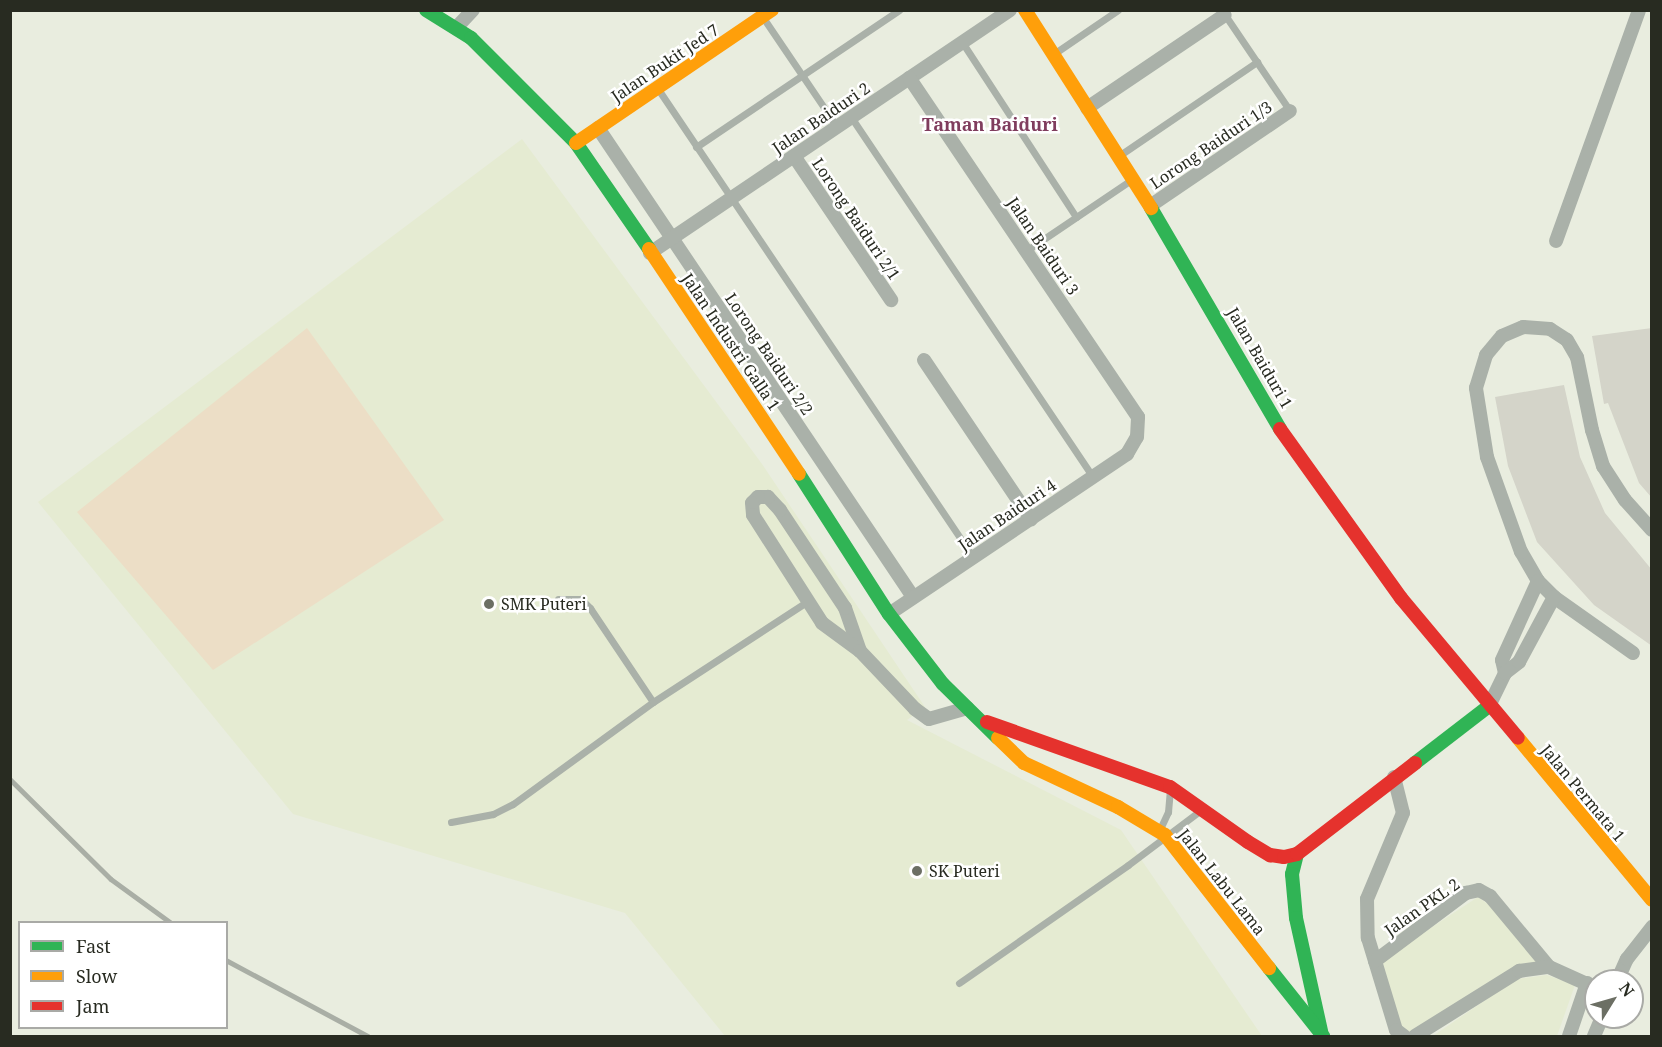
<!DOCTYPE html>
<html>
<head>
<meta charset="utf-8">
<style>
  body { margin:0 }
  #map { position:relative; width:1662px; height:1047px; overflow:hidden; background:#e9eddf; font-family:"Noto Serif",serif }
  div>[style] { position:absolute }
  .built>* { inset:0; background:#e5ebd2 }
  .green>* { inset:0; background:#ecdec6 }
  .building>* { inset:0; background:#d4d4c9 }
  .lane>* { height:7px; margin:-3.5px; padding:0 3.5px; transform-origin:3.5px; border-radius:3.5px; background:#aab1a9 }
  .street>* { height:14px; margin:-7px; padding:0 7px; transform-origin:7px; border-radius:7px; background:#aab1a9 }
  .fast>* { height:14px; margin:-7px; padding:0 7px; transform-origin:7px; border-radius:7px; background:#30b455 }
  .slow>* { height:14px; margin:-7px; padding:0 7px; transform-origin:7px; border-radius:7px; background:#ff9f0a }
  .jam>* { height:14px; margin:-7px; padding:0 7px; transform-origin:7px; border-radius:7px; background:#e5322d }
  .rail>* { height:4.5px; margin:-2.25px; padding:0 2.25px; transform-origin:2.25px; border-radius:2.25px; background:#a9aea5 }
  .dots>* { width:16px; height:16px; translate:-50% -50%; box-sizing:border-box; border:3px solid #fff; border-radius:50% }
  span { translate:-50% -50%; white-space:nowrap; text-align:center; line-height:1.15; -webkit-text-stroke:5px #fff; paint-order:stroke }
  .street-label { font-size:16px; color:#282b21 }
  .poi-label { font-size:16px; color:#282b21 }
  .left { translate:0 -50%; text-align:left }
  .neighbourhood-label { font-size:18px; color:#803d5e; font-weight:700 }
  .frame { position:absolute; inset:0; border:12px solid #282b21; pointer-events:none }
  .legend { position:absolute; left:18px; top:921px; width:210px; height:108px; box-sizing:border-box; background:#fff; border:2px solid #a9aaa6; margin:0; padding:8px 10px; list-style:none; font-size:18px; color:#282b21 }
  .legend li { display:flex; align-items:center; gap:12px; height:30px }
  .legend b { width:30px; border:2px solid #a9aaa6 }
  .north { position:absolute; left:1584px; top:969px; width:60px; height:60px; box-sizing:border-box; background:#fff; border:2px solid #a9aaa6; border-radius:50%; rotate:53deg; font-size:16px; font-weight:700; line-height:24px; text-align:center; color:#282b21 }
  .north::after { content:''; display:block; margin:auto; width:21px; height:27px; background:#6c6f64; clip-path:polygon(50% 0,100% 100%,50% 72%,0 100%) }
</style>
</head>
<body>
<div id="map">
  <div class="built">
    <i style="clip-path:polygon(522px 139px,762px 464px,925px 707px,907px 720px,1121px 830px,1262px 1036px,725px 1036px,625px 913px,293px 814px,38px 502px)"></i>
    <i style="clip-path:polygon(1478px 897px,1495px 909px,1538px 962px,1412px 1035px,1399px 1027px,1380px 961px)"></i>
    <i style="clip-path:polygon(1547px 975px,1575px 985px,1557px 1036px,1433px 1036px,1516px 979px)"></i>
  </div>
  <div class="green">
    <i style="clip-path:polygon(307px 328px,444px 520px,213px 670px,77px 512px)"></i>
  </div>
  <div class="building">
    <i style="clip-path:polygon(1652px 328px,1652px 498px,1639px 483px,1608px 403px,1604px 404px,1592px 336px)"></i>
    <i style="clip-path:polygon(1564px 385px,1580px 457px,1605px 513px,1652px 570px,1652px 646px,1594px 605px,1537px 542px,1508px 466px,1495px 397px)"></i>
  </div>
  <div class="lane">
    <i style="left:1225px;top:15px;width:116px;rotate:55.9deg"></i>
    <i style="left:764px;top:19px;width:130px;rotate:55.9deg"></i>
    <i style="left:962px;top:42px;width:209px;rotate:56.9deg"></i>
    <i style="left:1055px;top:53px;width:76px;rotate:-34.3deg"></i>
    <i style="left:658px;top:89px;width:564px;rotate:56.06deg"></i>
    <i style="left:851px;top:117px;width:434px;rotate:56.1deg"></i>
    <i style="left:696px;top:147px;width:245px;rotate:-34deg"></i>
    <i style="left:1120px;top:155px;width:166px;rotate:-34.2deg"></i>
    <i style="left:1026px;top:251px;width:127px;rotate:-34.1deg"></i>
    <i style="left:558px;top:599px;width:23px"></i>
    <i style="left:581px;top:599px;width:13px;rotate:45deg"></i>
    <i style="left:590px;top:608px;width:113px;rotate:56.2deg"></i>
    <i style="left:451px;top:822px;width:43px;rotate:-10.8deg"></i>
    <i style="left:493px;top:814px;width:22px;rotate:-27deg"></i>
    <i style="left:513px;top:804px;width:173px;rotate:-36.1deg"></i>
    <i style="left:653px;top:702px;width:185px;rotate:-33.1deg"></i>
    <i style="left:1160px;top:829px;width:19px;rotate:-65deg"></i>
    <i style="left:1168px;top:812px;width:21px;rotate:-85deg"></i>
    <i style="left:959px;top:983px;width:206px;rotate:-34.9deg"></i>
    <i style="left:1128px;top:865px;width:91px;rotate:-37deg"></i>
  </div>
  <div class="street">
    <i style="left:456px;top:28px;width:25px;rotate:-47deg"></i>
    <i style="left:1087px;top:108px;width:166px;rotate:-34deg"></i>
    <i style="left:598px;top:128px;width:565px;rotate:56.11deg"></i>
    <i style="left:794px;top:156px;width:174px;rotate:56deg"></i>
    <i style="left:1150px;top:206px;width:169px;rotate:-34.2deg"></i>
    <i style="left:1556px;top:241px;width:245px;rotate:-70.2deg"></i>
    <i style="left:650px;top:253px;width:434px;rotate:-34deg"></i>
    <i style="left:924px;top:360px;width:192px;rotate:56.1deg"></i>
    <i style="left:889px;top:614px;width:287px;rotate:-33.9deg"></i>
    <i style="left:1127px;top:454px;width:20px;rotate:-60deg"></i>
    <i style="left:1137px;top:437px;width:20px;rotate:-87deg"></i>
    <i style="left:1138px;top:417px;width:409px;rotate:-124deg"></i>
    <i style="left:860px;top:651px;width:46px;rotate:-109.2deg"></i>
    <i style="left:845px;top:608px;width:118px;rotate:-123.6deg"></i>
    <i style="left:780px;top:510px;width:18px;rotate:-133deg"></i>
    <i style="left:768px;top:497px;width:10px;rotate:180deg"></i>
    <i style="left:758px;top:497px;width:8px;rotate:135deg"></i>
    <i style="left:752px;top:503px;width:12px;rotate:85deg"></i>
    <i style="left:753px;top:515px;width:128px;rotate:57.4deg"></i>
    <i style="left:822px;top:623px;width:47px;rotate:36.4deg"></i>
    <i style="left:860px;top:651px;width:80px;rotate:46.5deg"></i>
    <i style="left:915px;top:709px;width:17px;rotate:36deg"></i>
    <i style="left:929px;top:719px;width:40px;rotate:-16deg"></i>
    <i style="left:1633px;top:653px;width:97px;rotate:-144.7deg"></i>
    <i style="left:1554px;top:597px;width:23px;rotate:-135deg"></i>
    <i style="left:1538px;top:581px;width:34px;rotate:-120deg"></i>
    <i style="left:1521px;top:552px;width:101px;rotate:-109.7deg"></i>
    <i style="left:1487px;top:457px;width:70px;rotate:-99.1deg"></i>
    <i style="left:1476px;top:388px;width:34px;rotate:-73deg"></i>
    <i style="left:1486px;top:355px;width:25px;rotate:-50deg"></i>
    <i style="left:1502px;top:336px;width:23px;rotate:-23deg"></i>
    <i style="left:1523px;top:327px;width:27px;rotate:4deg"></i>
    <i style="left:1550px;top:329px;width:20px;rotate:33deg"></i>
    <i style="left:1567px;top:340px;width:20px;rotate:60deg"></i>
    <i style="left:1577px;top:357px;width:75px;rotate:78.4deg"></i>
    <i style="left:1592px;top:430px;width:38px;rotate:73deg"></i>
    <i style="left:1603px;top:466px;width:40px;rotate:57.1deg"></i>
    <i style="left:1625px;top:500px;width:40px;rotate:48deg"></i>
    <i style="left:1505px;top:673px;width:13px;rotate:-103deg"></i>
    <i style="left:1502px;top:660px;width:87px;rotate:-65.5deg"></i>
    <i style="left:1489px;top:706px;width:37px;rotate:-64deg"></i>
    <i style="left:1505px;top:673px;width:18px;rotate:-38deg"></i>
    <i style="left:1519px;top:662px;width:74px;rotate:-61.7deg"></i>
    <i style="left:1394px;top:777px;width:37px;rotate:76deg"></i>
    <i style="left:1403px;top:813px;width:93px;rotate:112.7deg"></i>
    <i style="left:1367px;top:899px;width:39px;rotate:89deg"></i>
    <i style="left:1368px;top:938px;width:96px;rotate:73.1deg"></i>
    <i style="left:1396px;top:1030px;width:10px;rotate:37deg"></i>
    <i style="left:1375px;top:961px;width:114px;rotate:-36.8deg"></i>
    <i style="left:1466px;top:893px;width:13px;rotate:-13deg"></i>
    <i style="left:1479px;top:890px;width:13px;rotate:29deg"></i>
    <i style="left:1490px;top:896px;width:92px;rotate:50.3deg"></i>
    <i style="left:1549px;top:967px;width:51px;rotate:24.1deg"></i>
    <i style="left:1617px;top:981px;width:24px;rotate:-66deg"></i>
    <i style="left:1627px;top:959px;width:41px;rotate:-52deg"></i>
    <i style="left:1415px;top:1036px;width:123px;rotate:-32deg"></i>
    <i style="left:1519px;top:971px;width:30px;rotate:-8deg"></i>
    <i style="left:1569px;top:1036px;width:56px;rotate:-71.2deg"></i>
    <i style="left:1594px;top:1036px;width:21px;rotate:-67deg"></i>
  </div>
  <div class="fast">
    <i style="left:426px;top:10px;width:53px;rotate:31.9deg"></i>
    <i style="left:471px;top:38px;width:148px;rotate:45deg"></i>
    <i style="left:576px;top:143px;width:129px;rotate:55.4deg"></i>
    <i style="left:1151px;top:208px;width:256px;rotate:59.7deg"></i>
    <i style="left:799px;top:474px;width:166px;rotate:57.3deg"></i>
    <i style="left:889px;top:614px;width:88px;rotate:52.4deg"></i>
    <i style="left:943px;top:684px;width:77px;rotate:44.5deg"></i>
    <i style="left:1415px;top:763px;width:93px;rotate:-37.6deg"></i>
    <i style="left:1297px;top:854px;width:21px;rotate:104deg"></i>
    <i style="left:1292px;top:874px;width:44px;rotate:84.8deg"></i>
    <i style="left:1296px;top:918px;width:116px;rotate:77.5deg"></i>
    <i style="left:1269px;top:968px;width:87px;rotate:51.5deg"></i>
  </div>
  <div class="slow">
    <i style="left:1025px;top:10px;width:235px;rotate:57.5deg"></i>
    <i style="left:576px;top:143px;width:237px;rotate:-34.2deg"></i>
    <i style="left:649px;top:249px;width:270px;rotate:56.3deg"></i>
    <i style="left:998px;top:738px;width:36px;rotate:44deg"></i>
    <i style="left:1024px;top:763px;width:104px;rotate:25.1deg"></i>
    <i style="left:1118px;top:807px;width:55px;rotate:30.8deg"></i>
    <i style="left:1165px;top:835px;width:169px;rotate:52deg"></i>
    <i style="left:1518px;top:738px;width:210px;rotate:50.4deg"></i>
  </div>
  <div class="jam">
    <i style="left:1280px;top:429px;width:208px;rotate:54.4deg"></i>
    <i style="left:1401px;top:598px;width:182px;rotate:50.1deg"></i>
    <i style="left:987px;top:722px;width:194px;rotate:19.6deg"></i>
    <i style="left:1170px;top:787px;width:95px;rotate:35.2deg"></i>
    <i style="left:1248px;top:842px;width:26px;rotate:31deg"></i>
    <i style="left:1270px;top:855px;width:14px;rotate:8deg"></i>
    <i style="left:1284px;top:857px;width:13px;rotate:-13deg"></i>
    <i style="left:1297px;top:854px;width:149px;rotate:-37.6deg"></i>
  </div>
  <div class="rail">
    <i style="left:10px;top:779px;width:142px;rotate:44.7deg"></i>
    <i style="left:111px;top:879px;width:73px;rotate:36.1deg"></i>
    <i style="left:226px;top:960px;width:161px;rotate:28.2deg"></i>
  </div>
  <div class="dots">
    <i style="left:489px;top:604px;background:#6c6f64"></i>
    <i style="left:917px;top:871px;background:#6c6f64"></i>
  </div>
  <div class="street-label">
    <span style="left:665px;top:63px;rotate:-34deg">Jalan Bukit Jed 7</span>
    <span style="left:821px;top:118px;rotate:-34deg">Jalan Baiduri 2</span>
    <span style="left:1211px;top:145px;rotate:-34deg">Lorong Baiduri 1/3</span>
    <span style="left:856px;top:219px;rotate:56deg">Lorong Baiduri 2/1</span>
    <span style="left:1043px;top:246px;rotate:56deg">Jalan Baiduri 3</span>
    <span style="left:731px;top:342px;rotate:56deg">Jalan Industri Galla 1</span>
    <span style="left:769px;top:354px;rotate:56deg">Lorong Baiduri 2/2</span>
    <span style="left:1260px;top:358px;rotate:60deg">Jalan Baiduri 1</span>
    <span style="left:1007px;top:515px;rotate:-34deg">Jalan Baiduri 4</span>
    <span style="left:1583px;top:793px;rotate:50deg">Jalan Permata 1</span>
    <span style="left:1222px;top:882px;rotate:52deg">Jalan Labu Lama</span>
    <span style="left:1422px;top:907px;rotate:-35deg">Jalan PKL 2</span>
  </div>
  <div class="poi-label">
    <span class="left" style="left:501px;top:604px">SMK Puteri</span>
    <span class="left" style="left:929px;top:871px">SK Puteri</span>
  </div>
  <div class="neighbourhood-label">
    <span style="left:990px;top:124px">Taman Baiduri</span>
  </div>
  <div class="frame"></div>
  <ul class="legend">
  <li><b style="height:8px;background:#30b455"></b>Fast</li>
  <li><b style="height:8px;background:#ff9f0a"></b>Slow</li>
  <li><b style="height:8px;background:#e5322d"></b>Jam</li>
  </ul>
  <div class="north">N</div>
</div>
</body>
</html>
